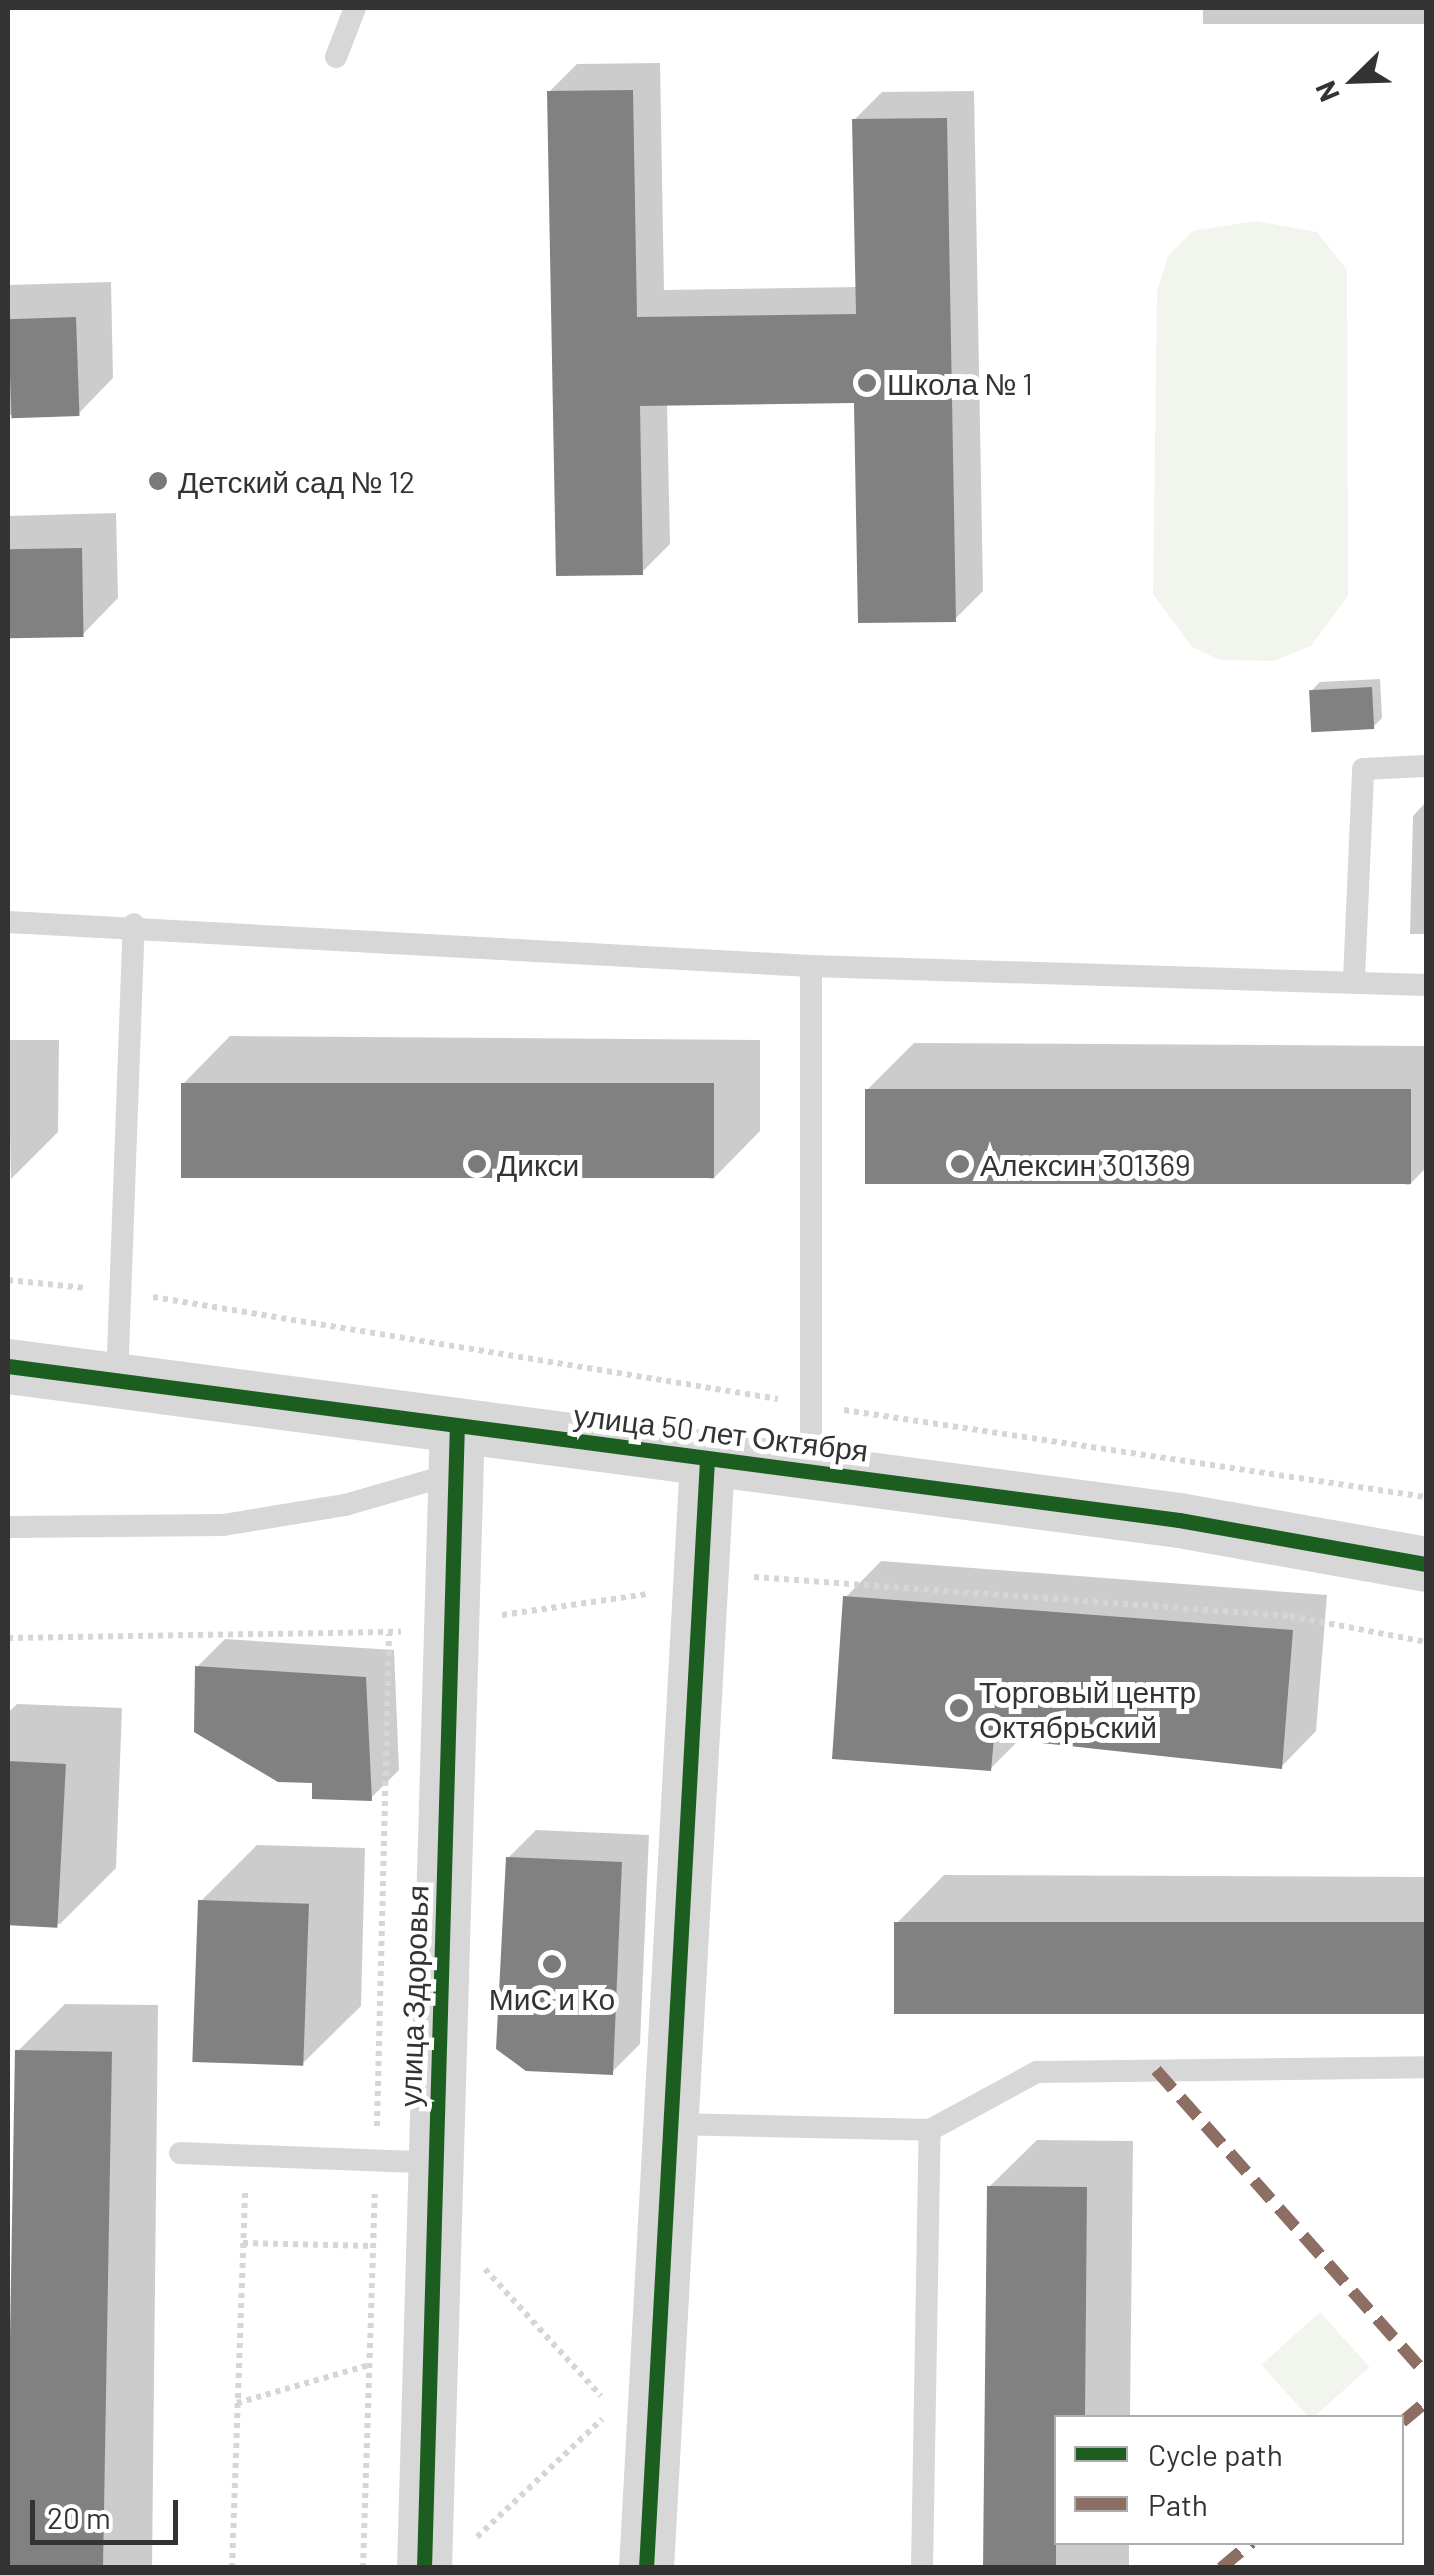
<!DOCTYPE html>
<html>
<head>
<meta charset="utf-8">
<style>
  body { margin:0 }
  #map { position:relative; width:1434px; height:2575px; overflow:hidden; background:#fff; font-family:Barlow,sans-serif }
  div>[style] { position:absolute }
  .green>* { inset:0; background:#f1f5ed; transform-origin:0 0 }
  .shadow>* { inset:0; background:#0003; transform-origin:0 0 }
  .building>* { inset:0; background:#818181; transform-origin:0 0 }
  .path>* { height:6px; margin-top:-3px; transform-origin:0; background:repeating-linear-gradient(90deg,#d6d6d6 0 5px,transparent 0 10px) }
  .service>* { height:22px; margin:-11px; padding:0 11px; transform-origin:11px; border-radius:11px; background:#d7d7d7 }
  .tertiary>* { height:55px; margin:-27.5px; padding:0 27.5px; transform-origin:27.5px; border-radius:27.5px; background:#d7d7d7 }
  .quiet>* { height:12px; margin-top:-6px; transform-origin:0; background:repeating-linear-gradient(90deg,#8d6e63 0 25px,transparent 0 37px) }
  .cycleway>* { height:15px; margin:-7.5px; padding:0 7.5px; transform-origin:7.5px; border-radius:7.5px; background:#1b5e20 }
  .dots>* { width:28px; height:28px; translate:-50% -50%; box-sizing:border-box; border:5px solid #fff; border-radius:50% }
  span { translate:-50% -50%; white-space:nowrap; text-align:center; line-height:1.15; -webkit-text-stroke:10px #fff; paint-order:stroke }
  .poi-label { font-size:30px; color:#333 }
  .left { translate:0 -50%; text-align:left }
  .street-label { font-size:30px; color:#333 }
  .frame { position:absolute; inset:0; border:10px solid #333; pointer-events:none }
  .legend { position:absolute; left:1054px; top:2415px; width:350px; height:130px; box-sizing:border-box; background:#fff; border:2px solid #adadad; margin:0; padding:12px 18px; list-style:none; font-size:30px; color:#333 }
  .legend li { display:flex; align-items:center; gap:20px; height:50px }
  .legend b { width:50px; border:2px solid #adadad }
  .north { position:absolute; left:1304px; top:30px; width:100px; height:100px; -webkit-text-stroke:8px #fff; paint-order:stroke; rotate:247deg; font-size:28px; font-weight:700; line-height:40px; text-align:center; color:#333 }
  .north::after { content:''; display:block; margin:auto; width:35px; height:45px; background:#333; clip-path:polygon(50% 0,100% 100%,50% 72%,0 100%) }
  .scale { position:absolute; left:30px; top:2500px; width:148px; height:45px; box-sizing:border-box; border:5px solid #333; border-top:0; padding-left:12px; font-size:30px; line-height:35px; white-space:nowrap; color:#333; -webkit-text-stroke:8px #fff; paint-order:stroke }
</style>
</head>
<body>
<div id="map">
  <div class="green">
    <i style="clip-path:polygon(1256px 221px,1317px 232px,1347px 270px,1348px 596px,1311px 646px,1273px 661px,1220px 660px,1192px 647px,1153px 594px,1157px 292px,1168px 256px,1193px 231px)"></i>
    <i style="left:1320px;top:2312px;width:74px;height:79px;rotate:48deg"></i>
  </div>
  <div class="shadow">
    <i style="left:1203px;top:8px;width:223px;height:16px"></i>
    <i style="clip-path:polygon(660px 63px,664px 290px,858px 287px,854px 120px,882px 92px,974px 91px,983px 591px,955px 619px,857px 400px,667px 403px,670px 544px,642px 572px,549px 92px,577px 64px)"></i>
    <i style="clip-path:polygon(111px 282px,113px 378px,78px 414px,8px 415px,8px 285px)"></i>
    <i style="clip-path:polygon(116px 513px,118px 598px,83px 634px,8px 636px,8px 516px)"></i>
    <i style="clip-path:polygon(1380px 679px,1382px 718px,1373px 727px,1311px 691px,1320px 682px)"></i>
    <i style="clip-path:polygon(1426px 802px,1426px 934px,1410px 934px,1413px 816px)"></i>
    <i style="clip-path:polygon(230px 1036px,760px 1040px,760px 1131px,713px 1179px,183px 1084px)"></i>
    <i style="clip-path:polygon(8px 1040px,59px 1040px,58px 1132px,11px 1179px)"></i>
    <i style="clip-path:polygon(914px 1043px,1426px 1046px,1426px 1168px,1409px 1185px,867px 1090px)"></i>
    <i style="clip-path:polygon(881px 1561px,1327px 1595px,1316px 1731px,1281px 1767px,1021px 1738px,990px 1769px,846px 1597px)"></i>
    <i style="clip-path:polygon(225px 1639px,394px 1650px,399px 1770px,371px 1798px,314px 1780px,197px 1667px)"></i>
    <i style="clip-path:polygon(17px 1704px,122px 1708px,116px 1868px,60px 1924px,8px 1922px,8px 1713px)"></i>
    <i style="clip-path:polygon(536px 1830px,649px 1835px,640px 2044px,612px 2072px,508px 1858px)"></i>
    <i style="clip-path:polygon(257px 1845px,365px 1848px,361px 2006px,304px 2062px,201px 1901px)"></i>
    <i style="clip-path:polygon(944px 1875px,1426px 1877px,1426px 2014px,896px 2012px,897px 1923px)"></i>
    <i style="clip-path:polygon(65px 2004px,158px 2005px,152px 2568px,12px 2568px,18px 2051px)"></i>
    <i style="clip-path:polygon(1037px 2140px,1133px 2141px,1130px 2418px,1056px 2418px,1056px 2542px,1129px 2542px,1129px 2568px,986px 2568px,989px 2187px)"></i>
  </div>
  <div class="building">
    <i style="clip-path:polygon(633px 90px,637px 317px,856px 314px,852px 119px,947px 118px,956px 622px,858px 623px,854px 403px,640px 406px,643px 575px,556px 576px,547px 91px)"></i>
    <i style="left:76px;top:317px;width:99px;height:68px;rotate:88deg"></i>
    <i style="left:82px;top:548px;width:89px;height:74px;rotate:89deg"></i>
    <i style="left:1372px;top:687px;width:42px;height:63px;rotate:87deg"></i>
    <i style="left:181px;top:1083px;width:533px;height:95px"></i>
    <i style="left:865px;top:1089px;width:546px;height:95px"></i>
    <i style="clip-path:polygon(843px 1596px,1293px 1630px,1282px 1769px,994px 1738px,991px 1771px,832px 1759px)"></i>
    <i style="clip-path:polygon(195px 1666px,366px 1677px,372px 1801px,312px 1799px,312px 1783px,278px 1782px,194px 1732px)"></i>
    <i style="left:8px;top:1761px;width:58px;height:164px;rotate:3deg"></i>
    <i style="clip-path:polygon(506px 1857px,622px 1862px,613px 2075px,526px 2071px,496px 2049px)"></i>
    <i style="left:198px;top:1900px;width:111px;height:162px;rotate:2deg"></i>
    <i style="left:894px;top:1922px;width:532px;height:92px"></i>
    <i style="left:15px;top:2050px;width:97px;height:518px;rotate:1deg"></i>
    <i style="clip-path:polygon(987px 2186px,1087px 2187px,1085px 2418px,1056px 2418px,1056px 2568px,983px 2568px)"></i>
  </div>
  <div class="path">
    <i style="left:8px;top:1280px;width:78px;rotate:5.9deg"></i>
    <i style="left:153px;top:1297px;width:633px;rotate:9.27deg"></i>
    <i style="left:844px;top:1410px;width:588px;rotate:8.5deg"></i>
    <i style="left:754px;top:1577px;width:537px;rotate:4.16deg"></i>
    <i style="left:1290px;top:1616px;width:138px;rotate:10.8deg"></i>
    <i style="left:502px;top:1615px;width:148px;rotate:-8.2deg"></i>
    <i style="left:8px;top:1638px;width:393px;rotate:-0.9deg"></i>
    <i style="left:377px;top:2126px;width:492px;rotate:-88.6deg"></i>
    <i style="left:243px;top:2243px;width:130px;rotate:1.3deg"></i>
    <i style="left:485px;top:2269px;width:172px;rotate:47.6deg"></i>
    <i style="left:237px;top:2403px;width:137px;rotate:-16.1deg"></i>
    <i style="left:477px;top:2537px;width:172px;rotate:-43.3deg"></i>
    <i style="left:232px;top:2568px;width:376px;rotate:-88deg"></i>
    <i style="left:363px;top:2568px;width:374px;rotate:-88.2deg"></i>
  </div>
  <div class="service">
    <i style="left:336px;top:57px;width:53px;rotate:-68.8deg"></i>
    <i style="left:8px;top:922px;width:804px;rotate:3.14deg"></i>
    <i style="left:811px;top:966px;width:615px;rotate:1.77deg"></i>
    <i style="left:1354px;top:979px;width:210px;rotate:-87.5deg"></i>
    <i style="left:1363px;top:769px;width:63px;rotate:-2.7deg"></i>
    <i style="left:117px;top:1381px;width:457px;rotate:-87.9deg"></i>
    <i style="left:811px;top:1472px;width:506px;rotate:-90deg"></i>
    <i style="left:8px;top:1527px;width:215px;rotate:-0.5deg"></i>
    <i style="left:223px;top:1525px;width:124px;rotate:-9.3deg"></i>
    <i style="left:345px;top:1505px;width:116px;rotate:-16.1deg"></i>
    <i style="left:671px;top:2124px;width:259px;rotate:1.3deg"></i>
    <i style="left:930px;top:2130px;width:122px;rotate:-28.5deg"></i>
    <i style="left:1037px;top:2072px;width:389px;rotate:-0.7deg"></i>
    <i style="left:180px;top:2153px;width:256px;rotate:2.2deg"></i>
    <i style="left:922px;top:2568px;width:438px;rotate:-89deg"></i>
  </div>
  <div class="tertiary">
    <i style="left:8px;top:1366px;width:1181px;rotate:7.49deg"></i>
    <i style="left:1179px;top:1520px;width:251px;rotate:10.1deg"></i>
    <i style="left:424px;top:2568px;width:1143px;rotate:-88.35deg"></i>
    <i style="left:646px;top:2568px;width:1111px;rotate:-86.85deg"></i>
  </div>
  <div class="quiet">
    <i style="left:1156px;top:2070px;width:407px;rotate:48.4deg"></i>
    <i style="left:1402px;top:2422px;width:31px;rotate:-40deg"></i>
    <i style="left:1221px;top:2568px;width:40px;rotate:-40deg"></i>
  </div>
  <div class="cycleway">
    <i style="left:8px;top:1366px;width:1181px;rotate:7.49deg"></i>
    <i style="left:1179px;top:1520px;width:251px;rotate:10.1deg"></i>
    <i style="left:424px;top:2568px;width:1143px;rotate:-88.35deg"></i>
    <i style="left:646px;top:2568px;width:1111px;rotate:-86.85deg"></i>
  </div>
  <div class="dots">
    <i style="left:867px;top:383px;background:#7a7a7a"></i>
    <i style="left:158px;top:481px;background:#7a7a7a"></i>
    <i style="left:477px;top:1164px;background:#7a7a7a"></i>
    <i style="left:960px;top:1164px;background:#7a7a7a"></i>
    <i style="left:959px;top:1708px;background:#7a7a7a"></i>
    <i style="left:552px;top:1964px;background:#7a7a7a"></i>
  </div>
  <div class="poi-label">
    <span class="left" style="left:887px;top:383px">Школа № 1</span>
    <span class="left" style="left:178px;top:481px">Детский сад № 12</span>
    <span class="left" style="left:497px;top:1164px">Дикси</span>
    <span class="left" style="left:980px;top:1164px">Алексин 301369</span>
    <span class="left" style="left:979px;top:1708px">Торговый центр<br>Октябрьский</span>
    <span style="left:552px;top:1998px">МиС и Ко</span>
  </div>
  <div class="street-label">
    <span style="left:721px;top:1432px;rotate:7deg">улица 50 лет Октября</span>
    <span style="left:413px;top:1996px;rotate:-88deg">улица Здоровья</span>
  </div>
  <div class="frame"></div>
  <ul class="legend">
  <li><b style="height:12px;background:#1b5e20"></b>Cycle path</li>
  <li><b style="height:12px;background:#8d6e63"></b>Path</li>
  </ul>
  <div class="north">N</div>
  <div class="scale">20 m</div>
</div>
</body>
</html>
